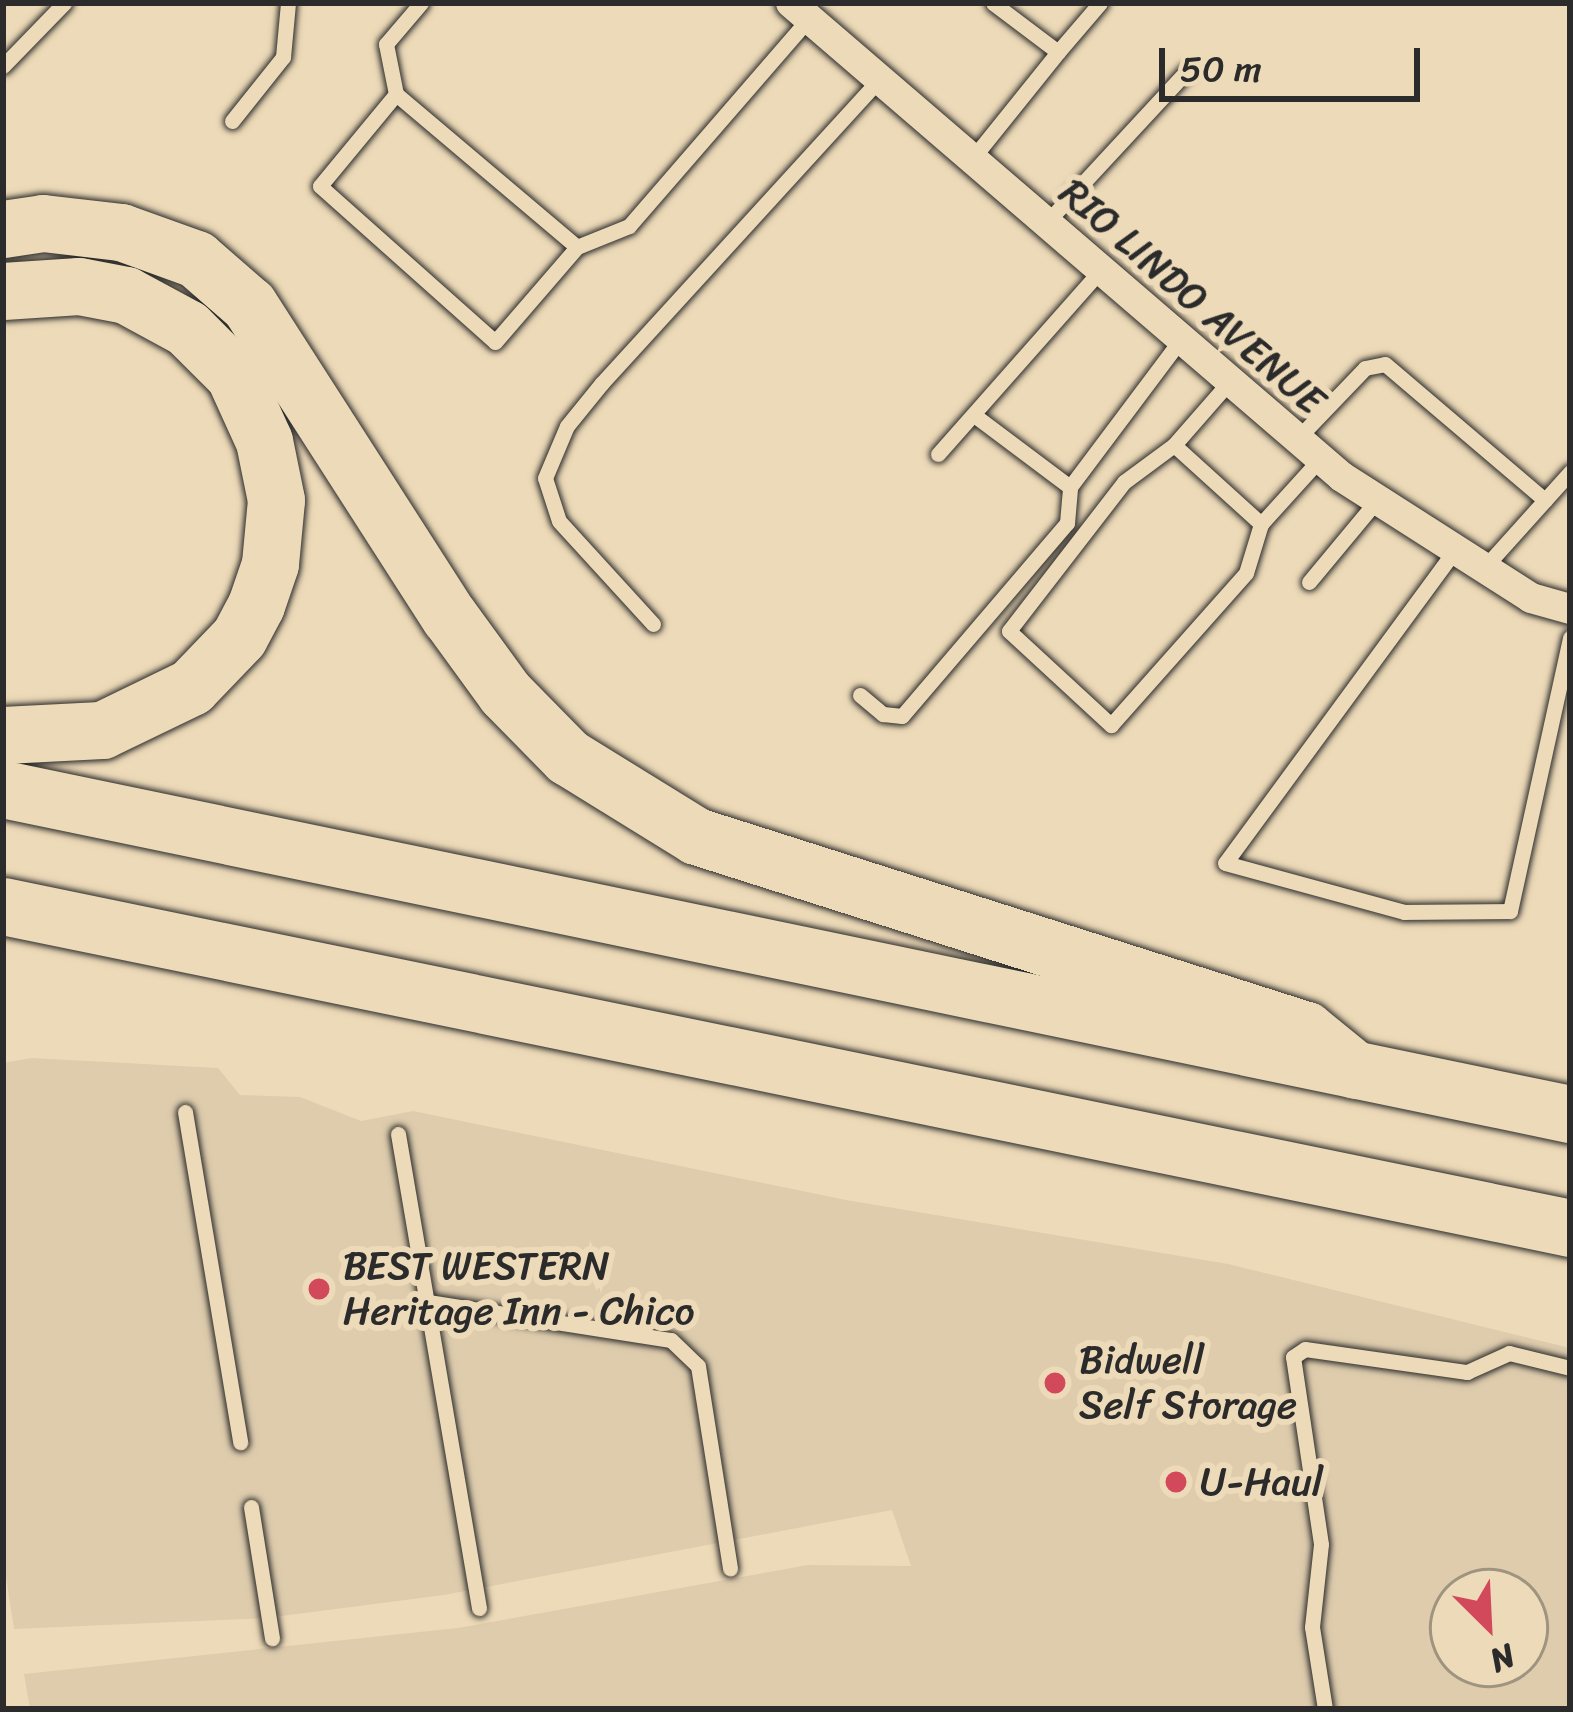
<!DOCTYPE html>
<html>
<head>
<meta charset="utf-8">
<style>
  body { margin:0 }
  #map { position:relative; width:1573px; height:1712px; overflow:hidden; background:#eddab8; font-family:Sriracha,sans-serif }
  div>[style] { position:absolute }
  .built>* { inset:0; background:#deccad }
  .roads { filter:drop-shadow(0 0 3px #2b2b2b) drop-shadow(0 0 3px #2b2b2b) }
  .service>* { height:15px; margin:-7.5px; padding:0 7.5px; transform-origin:7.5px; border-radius:7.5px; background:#eddab8 }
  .minor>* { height:30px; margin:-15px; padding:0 15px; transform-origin:15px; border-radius:15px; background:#eddab8 }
  .motorway>* { height:57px; margin:-28.5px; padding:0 28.5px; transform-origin:28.5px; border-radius:28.5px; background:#eddab8 }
  .dots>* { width:33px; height:33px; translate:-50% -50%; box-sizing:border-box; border:6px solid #eddab8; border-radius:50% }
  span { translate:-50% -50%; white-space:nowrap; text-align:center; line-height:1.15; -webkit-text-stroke:12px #eddab8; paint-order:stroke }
  .street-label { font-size:39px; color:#2b2b2b }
  .poi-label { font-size:39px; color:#2b2b2b }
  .left { translate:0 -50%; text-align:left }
  .frame { position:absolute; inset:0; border:6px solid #2b2b2b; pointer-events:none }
  .north { position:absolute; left:1429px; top:1568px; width:120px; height:120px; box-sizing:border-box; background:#eddab8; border:3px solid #9f9480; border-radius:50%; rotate:156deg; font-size:33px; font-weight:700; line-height:48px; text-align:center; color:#2b2b2b }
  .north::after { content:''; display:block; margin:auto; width:42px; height:54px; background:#d1495b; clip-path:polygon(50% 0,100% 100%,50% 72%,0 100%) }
  .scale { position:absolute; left:1159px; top:48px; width:261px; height:54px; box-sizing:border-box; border:6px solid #2b2b2b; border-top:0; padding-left:15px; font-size:36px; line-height:42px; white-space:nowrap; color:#2b2b2b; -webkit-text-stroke:9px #eddab8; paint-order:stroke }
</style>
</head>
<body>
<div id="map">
  <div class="built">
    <i style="clip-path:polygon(evenodd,32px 1058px,218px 1068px,240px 1095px,300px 1097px,361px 1121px,413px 1111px,846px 1200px,1228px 1264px,1570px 1348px,1570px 1709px,30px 1709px,24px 1674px,458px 1628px,808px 1565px,911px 1566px,892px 1510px,444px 1595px,266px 1618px,14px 1629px,3px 1557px,3px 1063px,32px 1058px,1453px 1592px,1525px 1592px,1525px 1664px,1453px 1664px,1453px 1592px)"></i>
  </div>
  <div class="roads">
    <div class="service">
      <i style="left:421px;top:3px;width:54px;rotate:130.5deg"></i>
      <i style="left:386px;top:44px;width:51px;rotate:78.7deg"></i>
      <i style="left:396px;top:94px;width:237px;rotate:40.2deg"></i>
      <i style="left:1058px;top:52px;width:65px;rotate:-49.4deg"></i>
      <i style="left:3px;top:66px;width:88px;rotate:-45.9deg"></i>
      <i style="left:396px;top:94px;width:119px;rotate:129.6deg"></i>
      <i style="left:320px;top:186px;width:234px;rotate:41.7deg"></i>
      <i style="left:495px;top:342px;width:125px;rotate:-49.2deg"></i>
      <i style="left:577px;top:247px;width:56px;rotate:-22deg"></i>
      <i style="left:629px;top:226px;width:275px;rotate:-49.1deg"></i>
      <i style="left:232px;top:121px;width:82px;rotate:-51.4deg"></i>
      <i style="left:283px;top:57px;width:54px;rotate:-84.7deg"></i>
      <i style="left:972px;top:159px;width:137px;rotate:-51.2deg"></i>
      <i style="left:1058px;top:52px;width:81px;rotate:-143deg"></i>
      <i style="left:1046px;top:223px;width:207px;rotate:-47.2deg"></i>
      <i style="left:1230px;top:381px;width:85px;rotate:131.2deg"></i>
      <i style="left:1174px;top:445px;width:118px;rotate:42.2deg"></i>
      <i style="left:1261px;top:524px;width:88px;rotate:-47.8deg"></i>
      <i style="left:974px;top:415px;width:120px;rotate:36.9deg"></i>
      <i style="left:1297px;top:439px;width:98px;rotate:-46.2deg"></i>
      <i style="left:1365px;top:368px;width:20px;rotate:-11deg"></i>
      <i style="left:1385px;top:364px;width:210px;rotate:40.4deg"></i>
      <i style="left:1174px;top:445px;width:62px;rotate:143.5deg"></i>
      <i style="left:1124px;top:482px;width:188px;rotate:127.7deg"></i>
      <i style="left:1009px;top:631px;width:139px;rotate:42.7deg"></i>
      <i style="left:1111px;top:725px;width:203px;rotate:-48.4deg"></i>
      <i style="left:1246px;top:573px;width:51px;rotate:-73deg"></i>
      <i style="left:938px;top:454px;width:246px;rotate:-48.5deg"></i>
      <i style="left:1455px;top:550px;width:388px;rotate:126.3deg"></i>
      <i style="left:1225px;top:863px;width:186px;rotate:15.3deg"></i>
      <i style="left:1404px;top:912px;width:106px;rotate:-0.5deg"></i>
      <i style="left:1510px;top:911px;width:280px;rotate:-77.6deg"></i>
      <i style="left:1484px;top:568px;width:129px;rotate:-48.1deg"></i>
      <i style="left:1309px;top:582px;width:107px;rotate:-50.3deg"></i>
      <i style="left:653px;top:624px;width:139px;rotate:-132.4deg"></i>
      <i style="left:559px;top:521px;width:45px;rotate:-108deg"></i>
      <i style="left:545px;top:478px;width:56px;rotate:-67.1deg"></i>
      <i style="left:567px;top:426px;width:55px;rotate:-50.9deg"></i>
      <i style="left:602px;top:383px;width:412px;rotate:-47.6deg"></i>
      <i style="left:860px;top:695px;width:30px;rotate:40deg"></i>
      <i style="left:883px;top:714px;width:19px;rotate:6deg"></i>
      <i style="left:902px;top:716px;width:254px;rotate:-49.5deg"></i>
      <i style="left:1067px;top:523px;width:36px;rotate:-85deg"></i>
      <i style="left:1070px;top:487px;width:185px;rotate:-53.1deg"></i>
      <i style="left:185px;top:1112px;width:335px;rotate:80.5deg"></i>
      <i style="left:398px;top:1134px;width:481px;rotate:80.3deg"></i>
      <i style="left:428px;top:1302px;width:246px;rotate:8.9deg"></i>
      <i style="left:671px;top:1340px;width:37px;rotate:44deg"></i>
      <i style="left:698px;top:1366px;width:205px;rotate:81deg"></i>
      <i style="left:251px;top:1507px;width:133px;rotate:80.9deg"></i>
      <i style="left:1325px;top:1709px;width:83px;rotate:-99deg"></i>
      <i style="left:1312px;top:1627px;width:83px;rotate:-83.8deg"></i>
      <i style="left:1321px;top:1544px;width:189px;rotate:-98.5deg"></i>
      <i style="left:1293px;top:1357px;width:14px;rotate:-34deg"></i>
      <i style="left:1305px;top:1349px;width:164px;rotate:8.1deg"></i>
      <i style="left:1467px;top:1372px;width:46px;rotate:-24.3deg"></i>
      <i style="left:1509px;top:1353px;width:63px;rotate:13.8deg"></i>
    </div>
    <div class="minor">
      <i style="left:791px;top:3px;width:727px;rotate:40.7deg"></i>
      <i style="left:1342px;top:477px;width:224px;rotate:32.6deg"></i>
      <i style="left:1531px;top:598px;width:41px;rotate:15.8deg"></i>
    </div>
    <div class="motorway">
      <i style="left:3px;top:229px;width:40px;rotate:-8.5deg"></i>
      <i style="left:43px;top:223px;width:79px;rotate:6.6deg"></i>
      <i style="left:121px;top:232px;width:80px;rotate:19.8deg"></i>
      <i style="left:196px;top:259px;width:70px;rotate:41deg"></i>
      <i style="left:249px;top:305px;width:370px;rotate:57.3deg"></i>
      <i style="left:449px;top:616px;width:95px;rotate:54deg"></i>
      <i style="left:505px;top:693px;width:90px;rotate:45.5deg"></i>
      <i style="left:568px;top:757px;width:150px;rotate:31.7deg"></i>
      <i style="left:696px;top:836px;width:640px;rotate:17.64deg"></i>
      <i style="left:1306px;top:1030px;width:63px;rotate:39.2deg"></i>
      <i style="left:3px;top:291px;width:76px;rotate:-3.8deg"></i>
      <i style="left:79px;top:286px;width:48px;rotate:10.8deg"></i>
      <i style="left:126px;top:295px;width:69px;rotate:28.4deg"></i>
      <i style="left:187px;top:328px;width:66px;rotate:45deg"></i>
      <i style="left:234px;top:375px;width:72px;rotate:65.6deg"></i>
      <i style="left:264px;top:441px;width:60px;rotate:78.5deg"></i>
      <i style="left:276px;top:500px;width:64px;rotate:95.4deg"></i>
      <i style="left:270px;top:564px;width:43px;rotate:108.9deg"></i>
      <i style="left:256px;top:605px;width:36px;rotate:118deg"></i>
      <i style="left:239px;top:637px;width:69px;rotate:133.8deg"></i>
      <i style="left:191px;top:687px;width:99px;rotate:154.2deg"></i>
      <i style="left:102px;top:730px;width:99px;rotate:177.1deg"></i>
      <i style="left:3px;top:789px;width:1600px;rotate:11.72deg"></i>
      <i style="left:3px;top:906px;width:1600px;rotate:11.61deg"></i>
    </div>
  </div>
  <div class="dots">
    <i style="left:319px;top:1289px;background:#d1495b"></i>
    <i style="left:1055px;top:1383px;background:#d1495b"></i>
    <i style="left:1176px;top:1482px;background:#d1495b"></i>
  </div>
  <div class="street-label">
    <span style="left:1192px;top:297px;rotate:41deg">RIO LINDO AVENUE</span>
  </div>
  <div class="poi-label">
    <span class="left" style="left:343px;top:1289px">BEST WESTERN<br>Heritage Inn - Chico</span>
    <span class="left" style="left:1079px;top:1383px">Bidwell<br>Self Storage</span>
    <span class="left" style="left:1200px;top:1482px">U-Haul</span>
  </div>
  <div class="frame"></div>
  <div class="north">N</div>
  <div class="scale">50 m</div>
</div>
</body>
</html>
